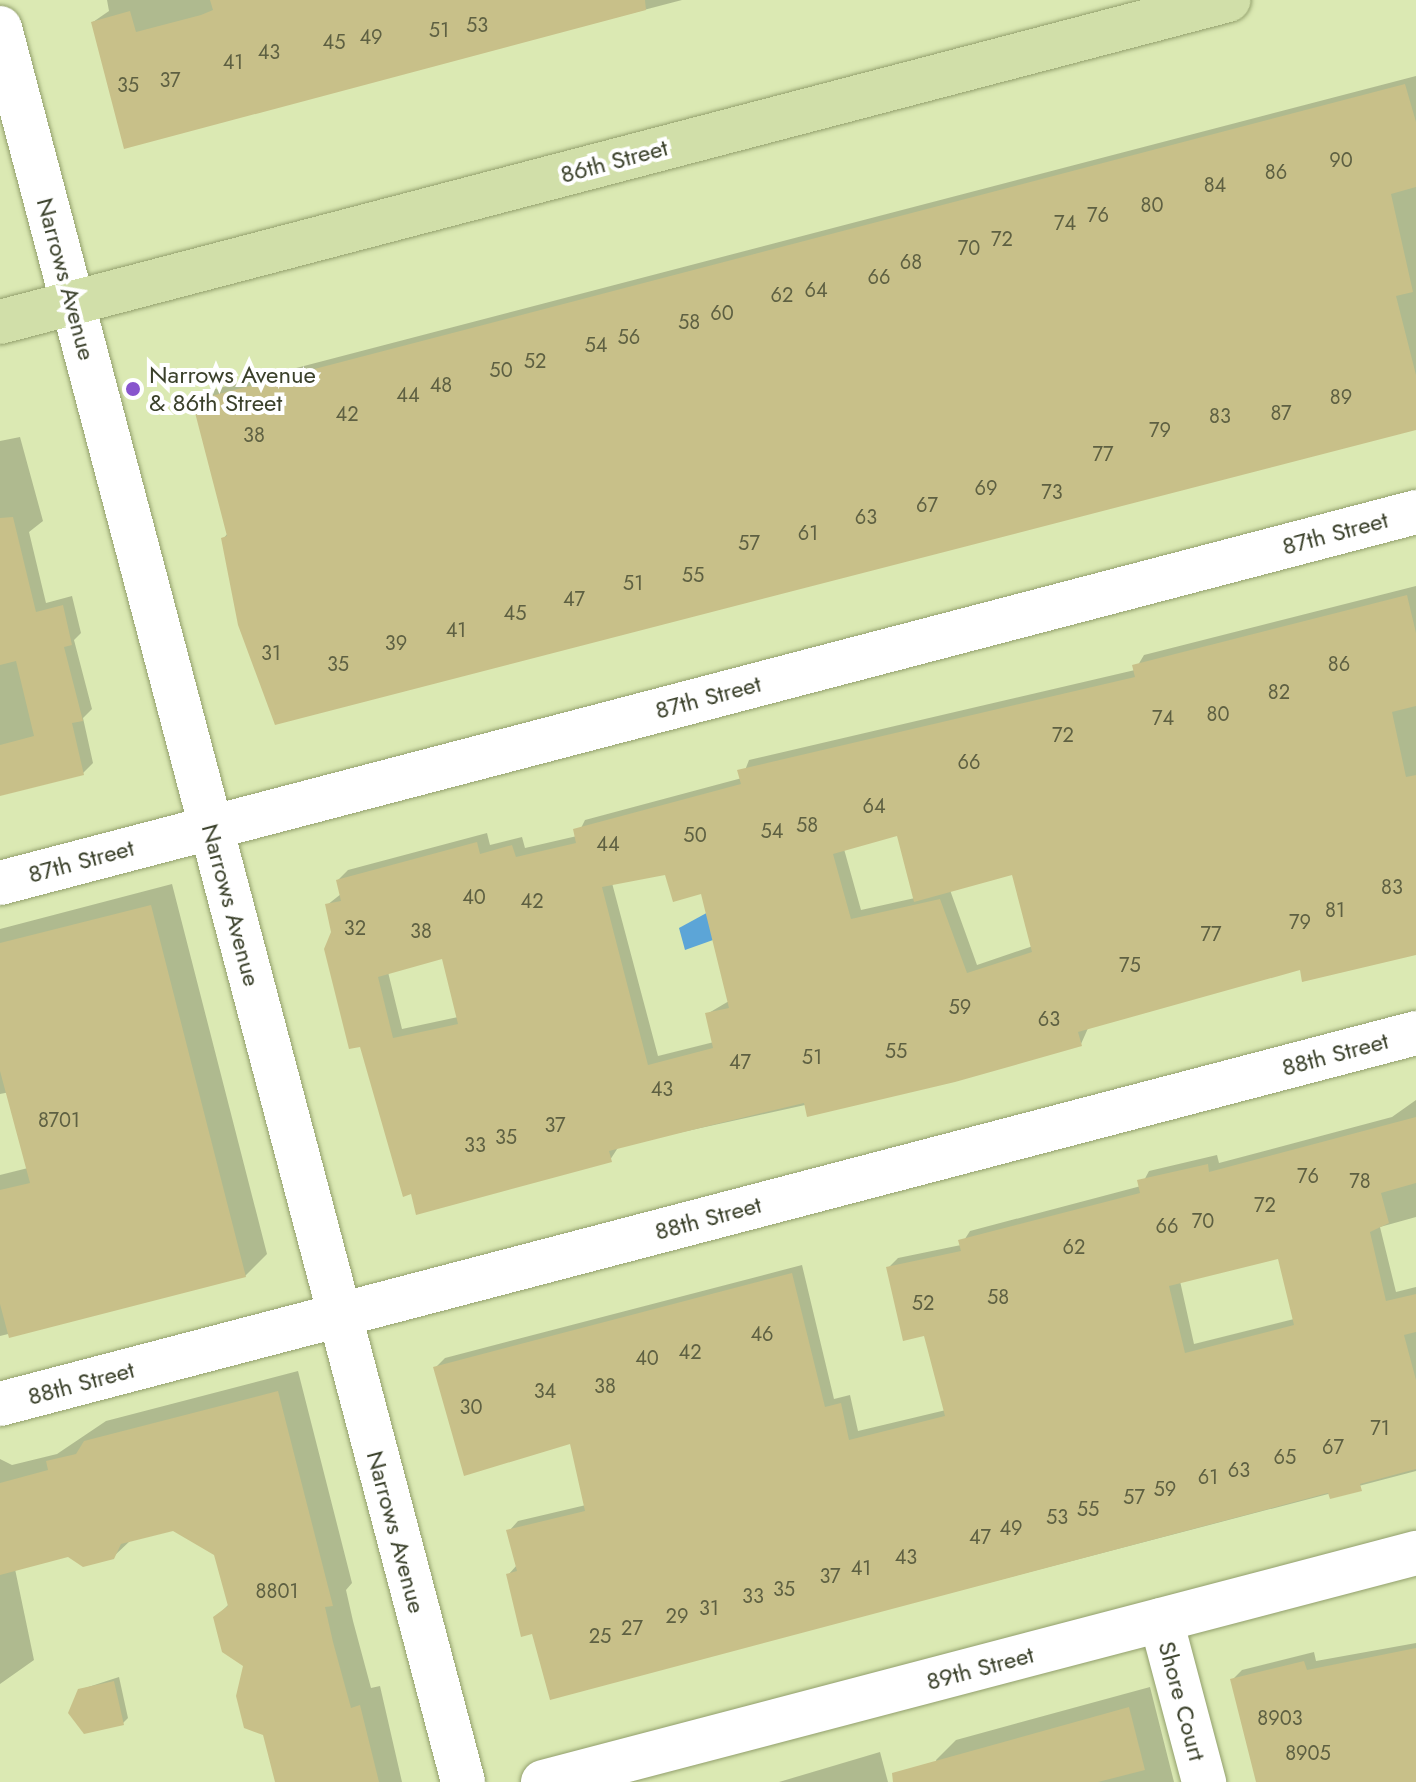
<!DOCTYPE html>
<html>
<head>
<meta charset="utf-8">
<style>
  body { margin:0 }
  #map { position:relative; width:1416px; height:1782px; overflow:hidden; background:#dbe9b3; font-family:Jost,sans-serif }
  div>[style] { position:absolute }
  .water>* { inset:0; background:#5ca5d7 }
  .shadow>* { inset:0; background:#0003 }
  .building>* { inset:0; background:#c8c089 }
  .roads { filter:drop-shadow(0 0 2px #929f6c) drop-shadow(0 0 2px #929f6c) }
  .minor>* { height:44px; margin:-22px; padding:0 22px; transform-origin:22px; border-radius:22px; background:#fff }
  .major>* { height:44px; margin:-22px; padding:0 22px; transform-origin:22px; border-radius:22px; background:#d1dfa9 }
  .dots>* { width:22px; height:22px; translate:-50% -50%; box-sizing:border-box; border:4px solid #fff; border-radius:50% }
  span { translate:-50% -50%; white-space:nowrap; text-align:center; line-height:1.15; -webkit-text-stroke:8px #fff; paint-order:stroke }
  .number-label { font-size:20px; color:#5e6042 }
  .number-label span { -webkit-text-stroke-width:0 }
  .street-label { font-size:24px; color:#3a402a }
  .poi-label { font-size:24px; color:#3a402a }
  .left { translate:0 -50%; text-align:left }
</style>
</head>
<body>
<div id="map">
  <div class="water">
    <i style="clip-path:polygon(712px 910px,713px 940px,685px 950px,679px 928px)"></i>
  </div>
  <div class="shadow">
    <i style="clip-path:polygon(107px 0,682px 0,125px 146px,93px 22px,109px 11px)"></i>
    <i style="clip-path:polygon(1416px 76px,1416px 427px,276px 723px,240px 625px,223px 539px,228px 533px,194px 401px,204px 392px)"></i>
    <i style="clip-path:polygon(20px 437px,43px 521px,29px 532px,46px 603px,72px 596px,81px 633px,74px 640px,92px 709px,83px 718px,93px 763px,83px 773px,0 794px,0 441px)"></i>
    <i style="clip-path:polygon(evenodd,1416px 586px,1416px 951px,1301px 967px,1089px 1026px,1081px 1044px,619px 1146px,610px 1160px,418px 1213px,327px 905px,341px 894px,338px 880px,348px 870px,487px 833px,490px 845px,522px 837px,525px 848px,577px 836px,585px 820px,742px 778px,749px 760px,1135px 670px,1144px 655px,1416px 586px,899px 834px,915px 898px,861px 910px,844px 849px,899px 834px,1416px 586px,667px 873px,703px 892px,729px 1001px,707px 1014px,714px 1042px,658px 1056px,612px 883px,667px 873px,1416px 586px,1014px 873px,1033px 946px,977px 965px,950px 890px,1014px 873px,1416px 586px,443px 957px,458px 1017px,402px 1029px,388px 972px,443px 957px)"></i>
    <i style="clip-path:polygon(172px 884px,267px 1254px,245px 1276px,0 1336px,0 1175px,28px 1168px,10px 1092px,0 1094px,0 929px)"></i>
    <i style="clip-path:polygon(evenodd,1416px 1100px,1416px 1217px,1380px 1227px,1396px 1292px,1416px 1287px,1416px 1471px,551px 1697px,534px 1632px,508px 1575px,517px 1565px,509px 1531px,518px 1521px,586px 1505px,571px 1441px,435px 1368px,445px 1358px,802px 1265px,834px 1399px,850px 1395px,858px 1431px,946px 1410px,925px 1334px,888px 1268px,898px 1258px,961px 1245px,970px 1231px,1141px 1186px,1149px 1171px,1217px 1155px,1219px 1163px,1392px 1117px,1416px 1100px,1280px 1256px,1294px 1319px,1194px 1344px,1180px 1281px,1280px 1256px)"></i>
    <i style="clip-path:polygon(298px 1371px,352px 1583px,346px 1590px,353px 1621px,371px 1688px,380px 1686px,402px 1782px,277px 1782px,246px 1665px,216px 1617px,230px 1603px,216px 1554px,173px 1529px,131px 1540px,113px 1557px,68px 1555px,15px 1569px,34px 1660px,0 1684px,0 1459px,12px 1465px,57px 1454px,106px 1421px)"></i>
    <i style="clip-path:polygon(1416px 1643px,1416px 1782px,1258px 1782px,1232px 1680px,1242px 1670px,1314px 1652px,1316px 1661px)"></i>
    <i style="clip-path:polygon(119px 1677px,128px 1718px,123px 1723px,79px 1690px)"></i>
    <i style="clip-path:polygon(1150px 1687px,1174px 1782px,934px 1782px,941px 1780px,936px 1760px,956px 1740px)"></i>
    <i style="clip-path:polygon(880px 1752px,888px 1782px,779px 1782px)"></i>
  </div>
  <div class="building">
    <i style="clip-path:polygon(210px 0,645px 0,646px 10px,124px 149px,91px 22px,130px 11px,136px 32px,201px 15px,213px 10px)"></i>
    <i style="clip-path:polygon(1405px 84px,1416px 122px,1416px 187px,1391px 194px,1413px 292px,1396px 296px,1416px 375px,1416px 430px,275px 725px,238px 625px,221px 538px,227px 536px,192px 401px)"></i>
    <i style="clip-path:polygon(13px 517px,36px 612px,63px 605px,72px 645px,64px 647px,83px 721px,72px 723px,84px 775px,0 796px,0 745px,34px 736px,16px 661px,0 665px,0 518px)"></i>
    <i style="clip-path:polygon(evenodd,1407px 595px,1416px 633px,1416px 706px,1392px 712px,1406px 777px,1416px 775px,1416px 955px,1302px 982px,1300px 970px,1078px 1032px,1082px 1046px,955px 1082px,807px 1117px,804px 1103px,704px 1127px,609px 1151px,612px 1162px,416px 1215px,411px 1194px,403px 1197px,360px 1047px,349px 1049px,324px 949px,331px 932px,325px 904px,341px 901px,336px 880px,477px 842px,480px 854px,512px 845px,516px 857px,576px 843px,573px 829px,741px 784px,737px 770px,1135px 677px,1132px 665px,1407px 595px,897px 836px,914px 902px,1012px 875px,1032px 952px,967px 973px,940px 899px,851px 919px,833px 854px,897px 836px,1407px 595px,665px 875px,673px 902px,701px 894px,729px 1008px,705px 1013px,713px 1048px,648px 1065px,602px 887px,665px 875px,1407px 595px,442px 959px,458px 1024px,393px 1038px,378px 977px,442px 959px)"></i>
    <i style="clip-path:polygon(151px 905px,246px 1277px,9px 1338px,0 1304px,0 1190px,30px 1183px,0 1071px,0 943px)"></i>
    <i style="clip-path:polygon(evenodd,1416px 1117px,1416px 1183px,1381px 1193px,1389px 1223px,1370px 1232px,1386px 1301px,1416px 1294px,1416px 1332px,1404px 1335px,1416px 1380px,1416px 1469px,1360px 1484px,1362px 1491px,1330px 1499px,1328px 1493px,550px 1700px,532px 1634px,521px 1637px,506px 1574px,517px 1571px,506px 1530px,585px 1511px,570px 1444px,464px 1476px,433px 1367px,792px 1273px,825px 1407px,841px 1403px,849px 1440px,945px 1416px,924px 1336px,903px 1341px,886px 1267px,961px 1251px,958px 1240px,1140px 1193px,1137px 1180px,1208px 1164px,1209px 1172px,1416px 1117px,1278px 1259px,1294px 1325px,1185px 1353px,1169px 1286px,1278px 1259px)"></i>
    <i style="clip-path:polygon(278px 1391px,333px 1606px,325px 1607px,333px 1642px,351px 1708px,360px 1705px,379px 1782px,275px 1782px,263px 1735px,244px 1728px,236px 1696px,243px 1666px,222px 1652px,213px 1617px,228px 1606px,214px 1555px,173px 1531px,121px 1544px,114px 1559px,83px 1567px,68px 1557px,0 1575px,0 1483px,48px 1470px,46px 1461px,76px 1454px,84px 1441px)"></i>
    <i style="clip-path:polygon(1416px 1648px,1416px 1782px,1256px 1782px,1230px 1679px,1304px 1661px,1307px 1670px)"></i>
    <i style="clip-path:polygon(114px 1681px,124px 1725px,84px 1734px,68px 1713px,78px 1689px)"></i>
    <i style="clip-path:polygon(1129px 1707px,1145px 1770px,1098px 1782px,893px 1782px,892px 1773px)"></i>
  </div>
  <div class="roads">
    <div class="minor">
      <i style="left:0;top:28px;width:1814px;rotate:75.21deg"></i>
      <i style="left:0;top:883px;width:1464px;rotate:-14.68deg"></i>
      <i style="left:0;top:1404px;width:1464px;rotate:-14.68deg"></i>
      <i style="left:1161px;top:1620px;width:168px;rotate:75.1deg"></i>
      <i style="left:543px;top:1782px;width:903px;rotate:-14.7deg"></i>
    </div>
    <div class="major">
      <i style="left:0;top:322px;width:1270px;rotate:-14.69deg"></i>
    </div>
  </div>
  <div class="dots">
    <i style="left:133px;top:389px;background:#8855cd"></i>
  </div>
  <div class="number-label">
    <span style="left:477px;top:25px">53</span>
    <span style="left:439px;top:30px">51</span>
    <span style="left:371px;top:37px">49</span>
    <span style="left:334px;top:42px">45</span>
    <span style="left:269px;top:52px">43</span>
    <span style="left:233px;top:62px">41</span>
    <span style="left:170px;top:80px">37</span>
    <span style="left:128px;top:85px">35</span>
    <span style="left:1341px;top:160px">90</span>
    <span style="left:1276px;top:172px">86</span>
    <span style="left:1215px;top:185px">84</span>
    <span style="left:1152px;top:205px">80</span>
    <span style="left:1098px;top:215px">76</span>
    <span style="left:1065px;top:223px">74</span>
    <span style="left:1002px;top:239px">72</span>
    <span style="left:969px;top:248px">70</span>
    <span style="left:911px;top:262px">68</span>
    <span style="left:879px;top:277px">66</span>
    <span style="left:816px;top:290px">64</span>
    <span style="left:782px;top:295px">62</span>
    <span style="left:722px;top:313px">60</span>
    <span style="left:689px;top:322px">58</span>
    <span style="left:629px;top:337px">56</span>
    <span style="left:596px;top:345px">54</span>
    <span style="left:535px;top:361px">52</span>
    <span style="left:501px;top:370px">50</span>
    <span style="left:441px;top:385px">48</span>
    <span style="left:408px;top:395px">44</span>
    <span style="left:1341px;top:397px">89</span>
    <span style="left:1281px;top:413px">87</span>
    <span style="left:347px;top:414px">42</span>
    <span style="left:1220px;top:416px">83</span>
    <span style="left:1160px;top:430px">79</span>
    <span style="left:254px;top:435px">38</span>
    <span style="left:1103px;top:454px">77</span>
    <span style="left:986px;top:488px">69</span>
    <span style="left:1052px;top:492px">73</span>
    <span style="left:927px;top:505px">67</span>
    <span style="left:866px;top:517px">63</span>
    <span style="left:808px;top:533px">61</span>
    <span style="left:749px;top:543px">57</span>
    <span style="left:693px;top:575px">55</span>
    <span style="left:633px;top:583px">51</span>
    <span style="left:574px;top:599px">47</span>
    <span style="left:515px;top:613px">45</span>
    <span style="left:456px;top:630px">41</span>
    <span style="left:396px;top:643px">39</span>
    <span style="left:271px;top:653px">31</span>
    <span style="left:338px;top:664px">35</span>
    <span style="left:1339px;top:664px">86</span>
    <span style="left:1279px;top:692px">82</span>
    <span style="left:1218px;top:714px">80</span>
    <span style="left:1163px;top:718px">74</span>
    <span style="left:1063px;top:735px">72</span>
    <span style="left:969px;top:762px">66</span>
    <span style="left:874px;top:806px">64</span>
    <span style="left:807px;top:825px">58</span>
    <span style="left:772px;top:831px">54</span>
    <span style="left:695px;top:835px">50</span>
    <span style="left:608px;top:844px">44</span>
    <span style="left:1392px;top:887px">83</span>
    <span style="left:474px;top:897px">40</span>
    <span style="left:532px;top:901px">42</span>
    <span style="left:1335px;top:910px">81</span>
    <span style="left:1300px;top:922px">79</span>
    <span style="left:355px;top:928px">32</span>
    <span style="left:421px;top:931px">38</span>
    <span style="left:1211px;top:934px">77</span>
    <span style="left:1130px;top:965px">75</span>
    <span style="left:960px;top:1007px">59</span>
    <span style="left:1049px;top:1019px">63</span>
    <span style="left:896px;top:1051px">55</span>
    <span style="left:812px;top:1057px">51</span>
    <span style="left:740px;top:1062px">47</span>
    <span style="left:662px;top:1089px">43</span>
    <span style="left:59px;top:1120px">8701</span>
    <span style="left:555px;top:1125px">37</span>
    <span style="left:506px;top:1137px">35</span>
    <span style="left:475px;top:1145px">33</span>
    <span style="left:1308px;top:1176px">76</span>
    <span style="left:1360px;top:1181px">78</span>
    <span style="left:1265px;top:1205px">72</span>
    <span style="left:1203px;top:1221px">70</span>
    <span style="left:1167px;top:1226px">66</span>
    <span style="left:1074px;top:1247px">62</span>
    <span style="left:998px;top:1297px">58</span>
    <span style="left:923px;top:1303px">52</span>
    <span style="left:762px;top:1334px">46</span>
    <span style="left:690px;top:1352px">42</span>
    <span style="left:647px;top:1358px">40</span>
    <span style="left:605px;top:1386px">38</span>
    <span style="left:545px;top:1391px">34</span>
    <span style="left:471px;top:1407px">30</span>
    <span style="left:1380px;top:1428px">71</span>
    <span style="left:1333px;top:1447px">67</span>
    <span style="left:1285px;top:1457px">65</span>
    <span style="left:1239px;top:1470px">63</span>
    <span style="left:1208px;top:1477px">61</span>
    <span style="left:1165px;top:1489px">59</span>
    <span style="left:1134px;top:1497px">57</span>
    <span style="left:1088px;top:1509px">55</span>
    <span style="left:1057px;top:1517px">53</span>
    <span style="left:1011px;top:1528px">49</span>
    <span style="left:980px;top:1537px">47</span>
    <span style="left:906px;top:1557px">43</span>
    <span style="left:861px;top:1568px">41</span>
    <span style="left:830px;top:1576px">37</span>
    <span style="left:784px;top:1589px">35</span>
    <span style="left:277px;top:1591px">8801</span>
    <span style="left:753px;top:1596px">33</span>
    <span style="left:709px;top:1608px">31</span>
    <span style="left:677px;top:1616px">29</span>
    <span style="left:632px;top:1628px">27</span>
    <span style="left:600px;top:1636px">25</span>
    <span style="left:1280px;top:1718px">8903</span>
    <span style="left:1308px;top:1753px">8905</span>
  </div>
  <div class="street-label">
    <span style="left:614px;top:161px;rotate:-15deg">86th Street</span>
    <span style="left:66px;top:279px;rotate:75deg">Narrows Avenue</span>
    <span style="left:1335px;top:533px;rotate:-15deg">87th Street</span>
    <span style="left:708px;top:697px;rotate:-15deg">87th Street</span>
    <span style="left:81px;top:861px;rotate:-15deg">87th Street</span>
    <span style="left:231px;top:905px;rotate:75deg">Narrows Avenue</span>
    <span style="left:1335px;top:1054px;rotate:-15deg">88th Street</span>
    <span style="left:708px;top:1218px;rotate:-15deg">88th Street</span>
    <span style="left:81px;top:1383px;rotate:-15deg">88th Street</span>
    <span style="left:396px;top:1532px;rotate:75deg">Narrows Avenue</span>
    <span style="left:980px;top:1668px;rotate:-15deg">89th Street</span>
    <span style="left:1182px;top:1701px;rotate:75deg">Shore Court</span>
  </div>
  <div class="poi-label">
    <span class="left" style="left:149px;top:389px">Narrows Avenue<br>&amp; 86th Street</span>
  </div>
</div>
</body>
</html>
